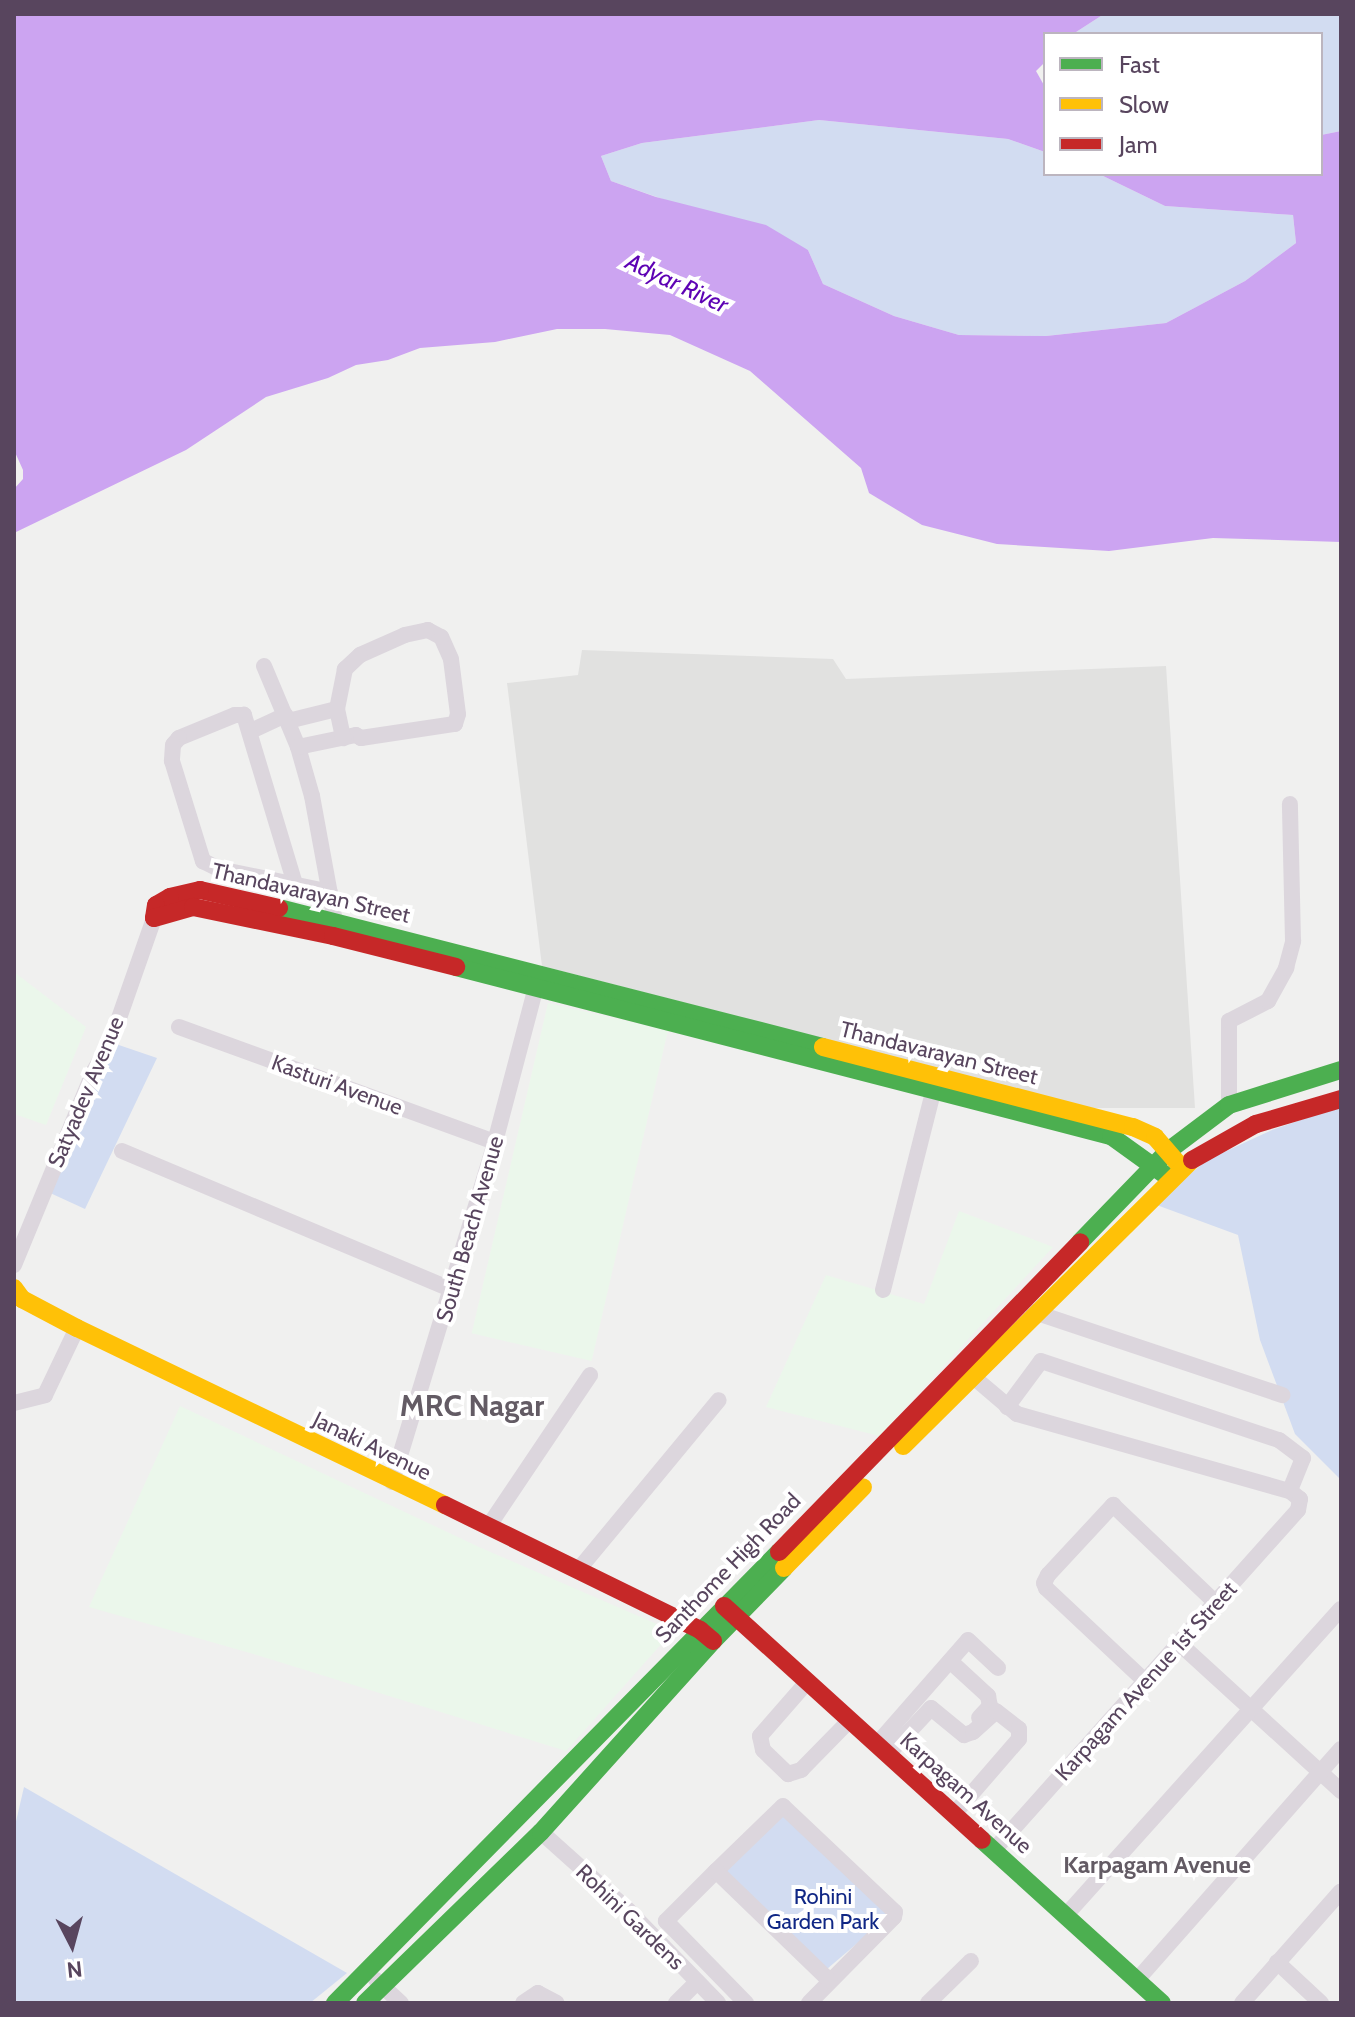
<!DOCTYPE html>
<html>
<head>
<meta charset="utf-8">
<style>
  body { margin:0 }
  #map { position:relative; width:1355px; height:2017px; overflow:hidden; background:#f0f0ef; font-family:Cabin,sans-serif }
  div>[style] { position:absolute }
  .commercial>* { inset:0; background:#ebf7eb; transform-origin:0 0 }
  .education>* { inset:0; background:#e1e1e0 }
  .green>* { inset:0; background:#d2dcf1 }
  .water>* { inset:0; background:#cca4f1 }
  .street>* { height:16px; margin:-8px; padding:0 8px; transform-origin:8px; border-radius:8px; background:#dcd6dd }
  .fast>* { height:18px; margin:-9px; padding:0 9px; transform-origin:9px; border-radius:9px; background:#4caf50 }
  .slow>* { height:18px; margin:-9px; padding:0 9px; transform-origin:9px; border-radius:9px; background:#ffc107 }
  .jam>* { height:18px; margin:-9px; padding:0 9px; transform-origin:9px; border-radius:9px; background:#c62828 }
  span { translate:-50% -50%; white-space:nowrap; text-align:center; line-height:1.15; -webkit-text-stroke:8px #fff; paint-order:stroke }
  .street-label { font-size:22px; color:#58455e }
  .park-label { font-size:22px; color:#102785 }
  .water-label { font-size:24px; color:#5d02b4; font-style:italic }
  .neighbourhood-label { font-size:24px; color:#635b64; font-weight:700 }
  .district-label { font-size:30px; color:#635b64; font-weight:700 }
  .frame { position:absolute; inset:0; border:16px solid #58455e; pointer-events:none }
  .legend { position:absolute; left:1043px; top:32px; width:280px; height:144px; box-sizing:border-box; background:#fff; border:2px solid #bcb5bf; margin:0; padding:10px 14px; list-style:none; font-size:24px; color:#58455e }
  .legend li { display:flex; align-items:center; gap:16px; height:40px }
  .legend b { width:40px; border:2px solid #bcb5bf }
  .north { position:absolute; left:32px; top:1905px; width:80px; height:80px; -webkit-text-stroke:6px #fff; paint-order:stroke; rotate:174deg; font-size:22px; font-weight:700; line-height:32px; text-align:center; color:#58455e }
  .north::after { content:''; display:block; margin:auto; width:28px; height:36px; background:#58455e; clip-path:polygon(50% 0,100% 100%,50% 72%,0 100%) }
</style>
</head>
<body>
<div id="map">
  <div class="commercial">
    <i style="clip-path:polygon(14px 972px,86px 1027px,46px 1125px,14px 1114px)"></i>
    <i style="left:548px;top:1003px;width:123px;height:339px;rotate:13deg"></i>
    <i style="clip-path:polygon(959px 1211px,1053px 1247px,879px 1436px,766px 1407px,826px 1275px,924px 1304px)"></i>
    <i style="clip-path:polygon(180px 1406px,479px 1547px,673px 1631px,566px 1751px,260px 1656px,89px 1607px)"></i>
  </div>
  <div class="education">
    <i style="clip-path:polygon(582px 650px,833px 659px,846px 679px,1166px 666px,1195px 1108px,1092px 1108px,542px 966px,507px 683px,578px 675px)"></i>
  </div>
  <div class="green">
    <i style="clip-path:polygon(1104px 14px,1341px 14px,1341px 131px,1321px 135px,1321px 34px,1073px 34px)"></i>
    <i style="clip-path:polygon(819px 120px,1008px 139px,1045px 152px,1045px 174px,1099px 174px,1165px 206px,1293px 215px,1296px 243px,1245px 281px,1166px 323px,1046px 336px,959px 335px,894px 316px,823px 284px,808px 250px,611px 181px,601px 156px,642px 143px)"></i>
    <i style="clip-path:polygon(110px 1042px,157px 1058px,85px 1209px,48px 1192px)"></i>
    <i style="clip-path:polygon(1341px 1106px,1341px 1480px,1295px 1434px,1260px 1340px,1238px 1235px,1154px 1204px,1207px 1160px,1272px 1130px)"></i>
    <i style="clip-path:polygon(24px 1787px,347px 1973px,310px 2003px,14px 2003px,14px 1830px)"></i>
    <i style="clip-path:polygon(787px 1810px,894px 1912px,827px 1969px,719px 1870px)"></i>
  </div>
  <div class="water">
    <i style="clip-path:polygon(14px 14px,1104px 14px,1073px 34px,1045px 34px,1045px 62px,1036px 71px,1045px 87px,1045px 152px,1008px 139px,819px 120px,642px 143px,601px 156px,611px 181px,656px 197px,766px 225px,808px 250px,823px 284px,894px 316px,959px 335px,1046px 336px,1166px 323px,1245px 281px,1296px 243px,1293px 215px,1165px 206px,1099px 174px,1321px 174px,1321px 135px,1341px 131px,1341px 542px,1213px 538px,1109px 551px,997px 544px,922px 525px,869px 493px,861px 468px,750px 371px,670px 335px,605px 329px,557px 329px,495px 342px,420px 348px,388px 360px,356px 365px,328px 378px,266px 397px,186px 450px,14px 533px,14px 489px,23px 479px,23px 470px,14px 450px)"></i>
  </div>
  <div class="street">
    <i style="left:264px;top:666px;width:88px;rotate:67.2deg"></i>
    <i style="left:298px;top:747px;width:51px;rotate:74.1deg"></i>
    <i style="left:312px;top:796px;width:127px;rotate:79.6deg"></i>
    <i style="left:335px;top:921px;width:9px;rotate:96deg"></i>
    <i style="left:288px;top:721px;width:50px;rotate:-13.8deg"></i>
    <i style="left:251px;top:731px;width:38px;rotate:-25deg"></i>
    <i style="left:298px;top:747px;width:59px;rotate:-11.7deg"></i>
    <i style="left:356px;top:735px;width:6px;rotate:31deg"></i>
    <i style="left:361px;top:738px;width:95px;rotate:-8.5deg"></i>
    <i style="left:455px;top:724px;width:10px;rotate:-73deg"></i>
    <i style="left:458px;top:714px;width:55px;rotate:-97.3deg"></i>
    <i style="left:451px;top:659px;width:24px;rotate:-114deg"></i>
    <i style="left:441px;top:637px;width:15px;rotate:-152deg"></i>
    <i style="left:428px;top:630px;width:24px;rotate:168deg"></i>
    <i style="left:405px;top:635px;width:49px;rotate:156deg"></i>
    <i style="left:360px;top:655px;width:21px;rotate:137deg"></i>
    <i style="left:345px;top:669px;width:41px;rotate:101.3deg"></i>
    <i style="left:337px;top:709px;width:30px;rotate:78deg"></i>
    <i style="left:295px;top:884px;width:177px;rotate:-106.8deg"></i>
    <i style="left:244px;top:715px;width:9px;rotate:180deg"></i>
    <i style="left:235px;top:715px;width:61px;rotate:157.7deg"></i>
    <i style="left:179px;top:738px;width:9px;rotate:131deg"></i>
    <i style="left:173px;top:745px;width:16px;rotate:94deg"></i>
    <i style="left:172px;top:761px;width:105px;rotate:72.8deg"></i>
    <i style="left:203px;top:861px;width:18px;rotate:27deg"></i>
    <i style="left:219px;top:869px;width:113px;rotate:11.7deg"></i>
    <i style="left:179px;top:1027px;width:336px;rotate:20deg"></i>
    <i style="left:1229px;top:1105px;width:84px;rotate:-90deg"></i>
    <i style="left:1229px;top:1021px;width:44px;rotate:-27.1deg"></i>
    <i style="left:1268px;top:1001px;width:38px;rotate:-61deg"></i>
    <i style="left:1286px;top:968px;width:28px;rotate:-75deg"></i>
    <i style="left:1293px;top:941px;width:137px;rotate:-91.3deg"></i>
    <i style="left:122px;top:1151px;width:359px;rotate:22.8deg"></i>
    <i style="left:14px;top:1265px;width:210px;rotate:-67.6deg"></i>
    <i style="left:94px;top:1071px;width:34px;rotate:-60deg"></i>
    <i style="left:111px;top:1041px;width:130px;rotate:-70.7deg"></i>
    <i style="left:883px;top:1290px;width:207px;rotate:-75.8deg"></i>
    <i style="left:1034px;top:1312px;width:262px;rotate:18.5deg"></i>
    <i style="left:971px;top:1375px;width:60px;rotate:40.3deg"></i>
    <i style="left:1017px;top:1414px;width:284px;rotate:15.8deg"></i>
    <i style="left:1290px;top:1491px;width:13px;rotate:39deg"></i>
    <i style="left:1300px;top:1499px;width:11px;rotate:100deg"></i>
    <i style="left:1298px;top:1510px;width:456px;rotate:131.8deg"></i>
    <i style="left:14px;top:1403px;width:32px;rotate:-14deg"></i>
    <i style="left:45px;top:1395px;width:74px;rotate:-64.5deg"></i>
    <i style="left:1007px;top:1407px;width:57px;rotate:-53.5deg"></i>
    <i style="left:1041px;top:1361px;width:251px;rotate:18.4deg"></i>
    <i style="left:1279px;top:1440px;width:30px;rotate:37deg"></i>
    <i style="left:1303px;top:1458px;width:35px;rotate:112deg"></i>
    <i style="left:392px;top:1482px;width:355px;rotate:-73.1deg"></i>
    <i style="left:495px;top:1142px;width:160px;rotate:-75.2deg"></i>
    <i style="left:536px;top:987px;width:6px;rotate:-108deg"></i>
    <i style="left:488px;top:1527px;width:183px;rotate:-56.1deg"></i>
    <i style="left:579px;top:1569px;width:219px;rotate:-50.4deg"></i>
    <i style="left:1181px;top:1645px;width:217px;rotate:42.4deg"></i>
    <i style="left:950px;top:1661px;width:52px;rotate:42.6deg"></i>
    <i style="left:988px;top:1696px;width:10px;rotate:79deg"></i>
    <i style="left:990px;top:1706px;width:16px;rotate:133deg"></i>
    <i style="left:808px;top:1681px;width:73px;rotate:131.1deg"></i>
    <i style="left:760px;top:1736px;width:14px;rotate:78deg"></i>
    <i style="left:763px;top:1750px;width:35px;rotate:44deg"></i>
    <i style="left:788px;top:1774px;width:14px;rotate:-17deg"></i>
    <i style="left:801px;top:1770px;width:70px;rotate:-45.6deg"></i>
    <i style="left:1146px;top:1682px;width:137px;rotate:-136.8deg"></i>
    <i style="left:1046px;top:1588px;width:5px;rotate:-112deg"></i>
    <i style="left:1044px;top:1583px;width:9px;rotate:-63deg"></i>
    <i style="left:1048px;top:1575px;width:96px;rotate:-47.1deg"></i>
    <i style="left:1113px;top:1505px;width:144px;rotate:43.6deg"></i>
    <i style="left:877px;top:1744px;width:138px;rotate:-48.8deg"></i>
    <i style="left:968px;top:1640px;width:41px;rotate:43deg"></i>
    <i style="left:888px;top:1754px;width:63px;rotate:-46.9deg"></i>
    <i style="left:931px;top:1708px;width:43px;rotate:39.3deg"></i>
    <i style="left:964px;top:1735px;width:9px;rotate:-18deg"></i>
    <i style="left:973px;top:1732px;width:31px;rotate:-42deg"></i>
    <i style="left:996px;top:1711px;width:29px;rotate:38deg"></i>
    <i style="left:1019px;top:1729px;width:10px;rotate:90deg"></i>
    <i style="left:1019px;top:1739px;width:99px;rotate:130.9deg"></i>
    <i style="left:541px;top:1832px;width:118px;rotate:41.9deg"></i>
    <i style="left:629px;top:1911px;width:128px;rotate:45.9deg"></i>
    <i style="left:716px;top:1871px;width:71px;rotate:135deg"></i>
    <i style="left:666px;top:1921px;width:115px;rotate:45.7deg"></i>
    <i style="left:1066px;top:1915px;width:411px;rotate:-48.1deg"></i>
    <i style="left:1277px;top:1962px;width:60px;rotate:43deg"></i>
    <i style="left:376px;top:1980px;width:34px;rotate:43deg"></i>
    <i style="left:1137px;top:1980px;width:308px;rotate:-48.6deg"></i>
    <i style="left:523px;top:2003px;width:18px;rotate:-34deg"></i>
    <i style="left:538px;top:1993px;width:21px;rotate:28deg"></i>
    <i style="left:676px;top:2003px;width:30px;rotate:-45deg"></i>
    <i style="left:809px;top:2003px;width:121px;rotate:-45.3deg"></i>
    <i style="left:894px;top:1917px;width:5px;rotate:-79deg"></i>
    <i style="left:895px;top:1912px;width:154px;rotate:-136.6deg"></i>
    <i style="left:783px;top:1806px;width:93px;rotate:135.9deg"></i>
    <i style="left:716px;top:1871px;width:158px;rotate:44deg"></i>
    <i style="left:928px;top:2003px;width:60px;rotate:-44.3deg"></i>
    <i style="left:1242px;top:2003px;width:149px;rotate:-48.5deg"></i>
  </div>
  <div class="fast">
    <i style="left:279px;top:908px;width:561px;rotate:14.33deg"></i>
    <i style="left:456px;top:967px;width:676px;rotate:14.47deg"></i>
    <i style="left:1111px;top:1136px;width:70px;rotate:35.7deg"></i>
    <i style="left:1080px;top:1242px;width:127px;rotate:-46deg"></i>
    <i style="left:1168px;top:1151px;width:76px;rotate:-37deg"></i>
    <i style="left:1229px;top:1105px;width:117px;rotate:-17.4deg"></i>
    <i style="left:982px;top:1840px;width:243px;rotate:42.2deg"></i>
    <i style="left:335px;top:2003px;width:633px;rotate:-45.45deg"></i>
    <i style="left:365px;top:2003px;width:245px;rotate:-44.2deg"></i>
    <i style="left:541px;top:1832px;width:257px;rotate:-48deg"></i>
    <i style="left:713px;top:1641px;width:102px;rotate:-45.8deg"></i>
  </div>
  <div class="slow">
    <i style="left:823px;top:1047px;width:320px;rotate:14.5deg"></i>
    <i style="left:1133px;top:1127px;width:24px;rotate:24deg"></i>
    <i style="left:1155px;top:1137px;width:37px;rotate:49deg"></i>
    <i style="left:14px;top:1288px;width:14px;rotate:54deg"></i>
    <i style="left:22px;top:1299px;width:62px;rotate:27.8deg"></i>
    <i style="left:77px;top:1328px;width:408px;rotate:25.7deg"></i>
    <i style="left:903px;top:1446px;width:407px;rotate:-44.7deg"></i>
    <i style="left:784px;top:1568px;width:113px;rotate:-45.7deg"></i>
  </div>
  <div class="jam">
    <i style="left:279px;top:908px;width:81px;rotate:-167.2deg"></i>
    <i style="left:200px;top:890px;width:31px;rotate:167deg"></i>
    <i style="left:170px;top:897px;width:16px;rotate:150deg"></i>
    <i style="left:156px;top:905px;width:13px;rotate:99deg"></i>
    <i style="left:154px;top:918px;width:41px;rotate:-15.8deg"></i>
    <i style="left:193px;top:907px;width:143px;rotate:11.7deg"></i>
    <i style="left:333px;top:936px;width:127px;rotate:14.1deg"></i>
    <i style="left:1192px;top:1160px;width:73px;rotate:-29.4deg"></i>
    <i style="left:1256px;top:1124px;width:89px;rotate:-16.4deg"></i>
    <i style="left:445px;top:1505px;width:284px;rotate:26.1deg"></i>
    <i style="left:700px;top:1630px;width:17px;rotate:40deg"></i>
    <i style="left:779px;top:1552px;width:432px;rotate:-45.8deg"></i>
    <i style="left:724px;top:1606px;width:348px;rotate:42.2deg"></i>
  </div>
  <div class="street-label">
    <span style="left:311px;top:893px;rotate:13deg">Thandavarayan Street</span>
    <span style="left:939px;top:1053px;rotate:14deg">Thandavarayan Street</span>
    <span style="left:337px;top:1085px;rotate:20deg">Kasturi Avenue</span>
    <span style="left:86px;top:1092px;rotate:-67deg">Satyadev Avenue</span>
    <span style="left:470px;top:1229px;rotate:-74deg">South Beach Avenue</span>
    <span style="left:372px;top:1446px;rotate:26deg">Janaki Avenue</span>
    <span style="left:728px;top:1568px;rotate:-46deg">Santhome High Road</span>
    <span style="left:1146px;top:1681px;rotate:-48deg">Karpagam Avenue 1st Street</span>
    <span style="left:966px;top:1793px;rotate:42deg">Karpagam Avenue</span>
    <span style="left:630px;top:1917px;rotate:44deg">Rohini Gardens</span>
  </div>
  <div class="park-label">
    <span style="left:823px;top:1909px">Rohini<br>Garden Park</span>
  </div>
  <div class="water-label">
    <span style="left:677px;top:283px;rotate:25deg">Adyar River</span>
  </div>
  <div class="neighbourhood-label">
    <span style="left:1157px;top:1865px">Karpagam Avenue</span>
  </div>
  <div class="district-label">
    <span style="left:472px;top:1406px">MRC Nagar</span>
  </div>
  <div class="frame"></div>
  <ul class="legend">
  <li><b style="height:10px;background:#4caf50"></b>Fast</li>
  <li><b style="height:10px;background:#ffc107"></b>Slow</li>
  <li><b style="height:10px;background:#c62828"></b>Jam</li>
  </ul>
  <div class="north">N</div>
</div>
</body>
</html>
